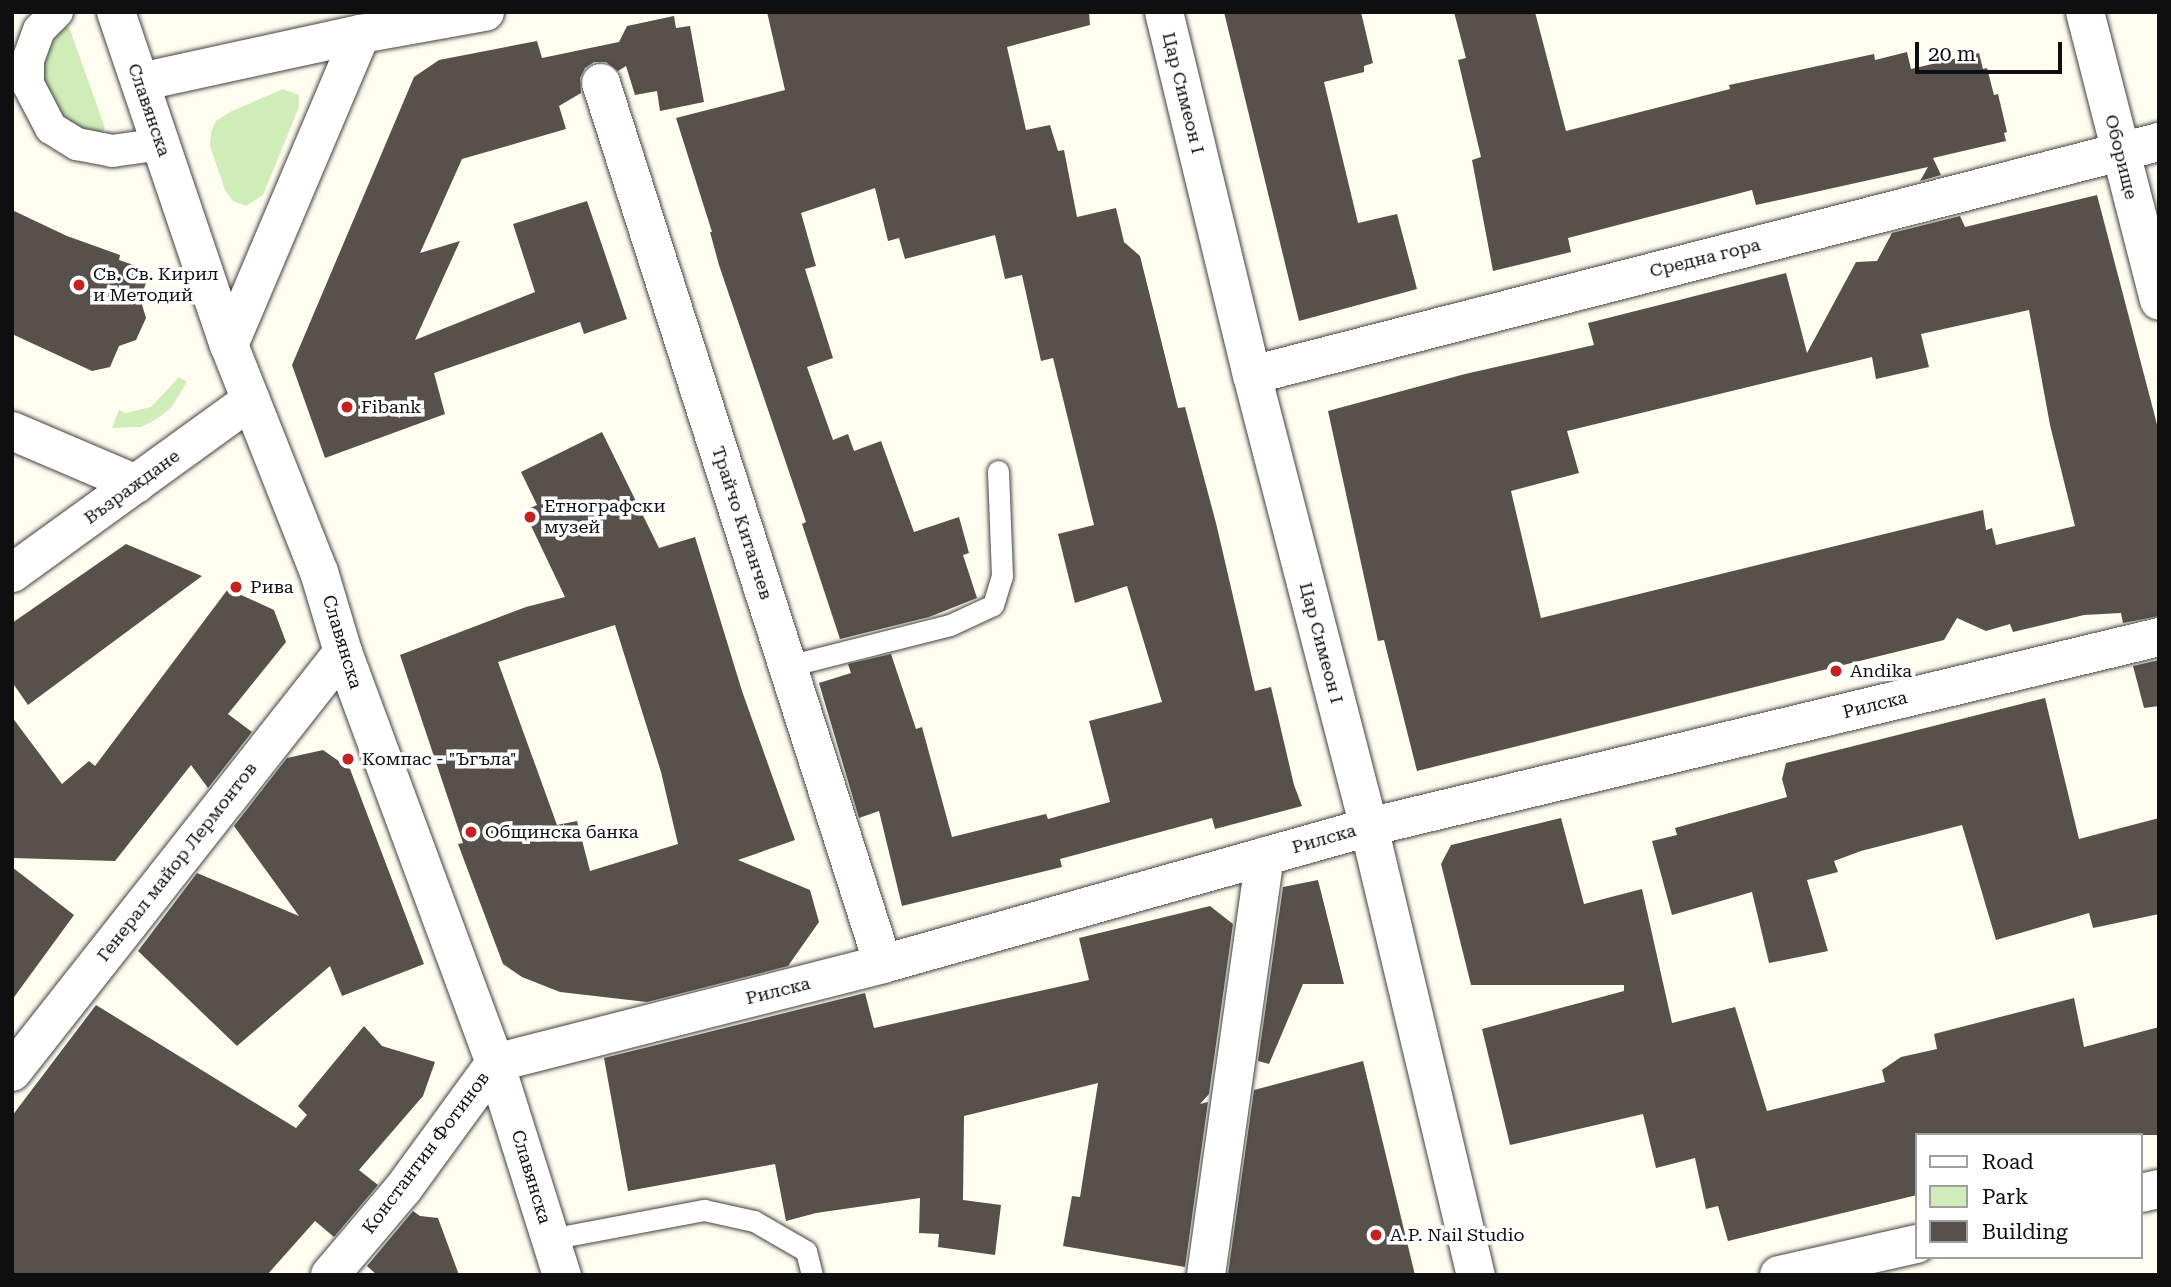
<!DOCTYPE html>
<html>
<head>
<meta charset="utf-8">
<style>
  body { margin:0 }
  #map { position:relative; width:2171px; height:1287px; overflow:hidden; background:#fffdf0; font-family:"Roboto Serif",serif }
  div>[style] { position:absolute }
  .green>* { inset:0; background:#d0ecb8 }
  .building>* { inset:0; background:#58504a }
  .roads { filter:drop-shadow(0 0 2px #424242) drop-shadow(0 0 2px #424242) }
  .service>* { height:21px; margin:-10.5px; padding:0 10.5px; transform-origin:10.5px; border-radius:10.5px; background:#fff }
  .pedestrian>* { height:32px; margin:-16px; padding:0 16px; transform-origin:16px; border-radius:16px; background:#fff }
  .minor>* { height:38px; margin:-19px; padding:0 19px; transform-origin:19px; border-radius:19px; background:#fff }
  .tertiary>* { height:38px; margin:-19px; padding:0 19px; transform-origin:19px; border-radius:19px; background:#fff }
  .dots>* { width:19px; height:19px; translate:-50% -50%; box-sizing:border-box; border:4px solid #fff; border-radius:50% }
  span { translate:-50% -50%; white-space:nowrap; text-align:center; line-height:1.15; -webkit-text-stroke:7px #fff; paint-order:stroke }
  .street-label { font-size:18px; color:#0f0f0f }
  .poi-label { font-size:18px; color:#0f0f0f }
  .left { translate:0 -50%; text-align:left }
  .frame { position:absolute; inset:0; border:14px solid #0f0f0f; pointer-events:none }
  .legend { position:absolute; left:1915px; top:1133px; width:228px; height:126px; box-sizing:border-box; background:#fff; border:2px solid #9f9f9f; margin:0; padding:9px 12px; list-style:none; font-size:21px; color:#0f0f0f }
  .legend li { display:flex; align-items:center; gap:14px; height:35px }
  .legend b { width:35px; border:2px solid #9f9f9f }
  .scale { position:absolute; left:1915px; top:42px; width:147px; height:32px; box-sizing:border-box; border:4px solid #0f0f0f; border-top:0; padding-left:9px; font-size:21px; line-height:24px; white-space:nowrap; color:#0f0f0f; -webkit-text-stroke:5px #fff; paint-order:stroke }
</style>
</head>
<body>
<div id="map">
  <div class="green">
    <i style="clip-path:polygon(62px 25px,69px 27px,105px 128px,101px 134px,83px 133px,58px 117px,43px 90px,43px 61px)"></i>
    <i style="clip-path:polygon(283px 89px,299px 95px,299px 107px,263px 195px,246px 206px,233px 201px,225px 190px,210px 146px,211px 132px,216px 121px,230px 112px)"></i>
    <i style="clip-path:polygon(179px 377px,187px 382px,171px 408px,155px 420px,141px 427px,112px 428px,119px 410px,126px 413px,151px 407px)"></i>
  </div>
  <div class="building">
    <i style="clip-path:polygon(767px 12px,1089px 12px,1090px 25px,1007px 47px,1026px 130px,1050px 125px,1058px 151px,1064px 150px,1077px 217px,1116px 208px,1124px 242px,1140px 256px,1178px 408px,1185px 407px,1216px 523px,1255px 691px,1271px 687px,1294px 785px,1302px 806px,1215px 829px,1212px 818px,1060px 859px,1062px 867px,902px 906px,879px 811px,859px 818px,819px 683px,851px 673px,848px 664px,891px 654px,916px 729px,922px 727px,952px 837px,1046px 814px,1048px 819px,1110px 802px,1089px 721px,1162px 702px,1127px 586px,1075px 603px,1058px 534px,1094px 525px,1053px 358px,1041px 361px,1022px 275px,1005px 279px,995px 235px,905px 259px,899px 238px,888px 241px,875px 188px,801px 213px,816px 266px,805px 269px,833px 358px,807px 367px,833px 440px,848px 434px,854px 451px,881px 441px,914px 532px,959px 517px,969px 553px,963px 555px,977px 598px,929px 617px,840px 639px,802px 524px,806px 522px,719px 265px,710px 232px,712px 232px,676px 118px,785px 90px)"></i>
    <i style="clip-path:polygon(1224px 12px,1361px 12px,1373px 63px,1364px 66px,1364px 72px,1324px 82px,1358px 223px,1397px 214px,1417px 289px,1299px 321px)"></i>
    <i style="clip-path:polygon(1454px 12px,1535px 12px,1566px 131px,1730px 89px,1729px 85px,1874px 54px,1875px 60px,1907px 52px,1911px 69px,1979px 53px,1983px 69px,1987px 68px,1994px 95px,1998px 94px,2007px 132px,2004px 133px,2006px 141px,1933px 158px,1941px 175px,1920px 181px,1928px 167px,1756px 205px,1752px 190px,1568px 238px,1571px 252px,1493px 271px,1472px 160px,1481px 157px,1458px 60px,1466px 58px)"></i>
    <i style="clip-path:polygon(674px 16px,676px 28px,690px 26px,704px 102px,660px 111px,657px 91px,635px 95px,626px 66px,618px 71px,606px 62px,594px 62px,585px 68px,580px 78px,581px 93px,559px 106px,566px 129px,462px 159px,420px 253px,460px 241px,415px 340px,535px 292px,513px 224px,587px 201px,627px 319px,584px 334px,580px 322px,434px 373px,445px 414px,325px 458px,292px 365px,414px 77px,439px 60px,537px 41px,542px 58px,619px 42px,627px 26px)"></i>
    <i style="clip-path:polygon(evenodd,2097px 195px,2159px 432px,2159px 616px,2123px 623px,2121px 613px,2084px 615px,2013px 632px,2010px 624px,1986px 631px,1957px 618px,1944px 640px,1417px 771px,1384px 640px,1378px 641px,1328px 411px,1465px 374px,1594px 345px,1588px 323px,1786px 273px,1807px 353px,1856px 262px,1877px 261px,1892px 233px,1960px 216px,1965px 227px,2097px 195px,2029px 310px,2050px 425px,2075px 526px,1996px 545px,1992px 528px,1986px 530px,1983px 510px,1541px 618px,1511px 491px,1579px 473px,1567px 431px,1872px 357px,1876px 379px,1929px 367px,1921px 334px,2029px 310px)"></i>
    <i style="clip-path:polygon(12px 210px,67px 236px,120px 255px,119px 260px,151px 271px,140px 298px,146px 318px,136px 340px,119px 346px,110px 367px,92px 371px,12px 334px)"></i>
    <i style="clip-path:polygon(evenodd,602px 432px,659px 548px,695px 537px,742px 691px,795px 840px,738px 860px,810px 890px,819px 922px,788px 966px,647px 1002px,560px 992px,522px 977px,503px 964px,458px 844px,463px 843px,400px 655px,526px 607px,565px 597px,524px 511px,537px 505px,521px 472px,602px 432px,615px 625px,661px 772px,678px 844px,590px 871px,577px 821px,557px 825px,498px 662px,615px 625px)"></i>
    <i style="clip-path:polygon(126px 544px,202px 576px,28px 705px,12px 682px,12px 623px)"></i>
    <i style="clip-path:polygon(228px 589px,274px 610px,286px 642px,228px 714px,252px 732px,208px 788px,191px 765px,115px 861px,12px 858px,12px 717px,62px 784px,89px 761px,95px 766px)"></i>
    <i style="clip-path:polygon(2159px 660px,2159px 706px,2144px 708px,2133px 666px)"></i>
    <i style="clip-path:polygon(2045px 698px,2079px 839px,2159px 818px,2159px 914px,2093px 928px,2089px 913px,1996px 940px,1962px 825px,1861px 851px,1834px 861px,1838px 872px,1807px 880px,1828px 951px,1769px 963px,1752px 892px,1672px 915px,1652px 841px,1677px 835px,1675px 828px,1787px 797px,1782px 779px,1786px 763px)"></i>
    <i style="clip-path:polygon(323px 750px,350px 769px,424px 964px,342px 996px,330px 966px,237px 1046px,138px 951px,197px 873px,299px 916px,234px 826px,287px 758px)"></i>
    <i style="clip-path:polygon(1561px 818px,1584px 904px,1642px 889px,1672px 1023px,1735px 1007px,1767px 1111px,1885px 1082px,1882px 1070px,1901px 1057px,1937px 1049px,1934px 1034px,2074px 998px,2084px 1047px,2159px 1027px,2159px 1135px,1917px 1135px,1917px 1195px,1728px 1241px,1718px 1206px,1706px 1209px,1695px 1158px,1656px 1168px,1643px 1114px,1510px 1145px,1482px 1029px,1624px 991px,1624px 985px,1471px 985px,1441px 864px,1451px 845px)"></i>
    <i style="clip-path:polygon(12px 867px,74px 915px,12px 1000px)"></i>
    <i style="clip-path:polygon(1318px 880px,1344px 984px,1303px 984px,1269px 1064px,1258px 1061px,1283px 887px)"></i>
    <i style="clip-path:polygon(1210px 906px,1233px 924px,1209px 1094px,1200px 1104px,1208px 1102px,1185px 1267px,1063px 1246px,1072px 1196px,1080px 1197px,1098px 1083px,964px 1116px,963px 1200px,1001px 1205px,995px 1255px,938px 1247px,939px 1234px,919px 1233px,920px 1198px,816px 1213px,786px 1221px,775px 1164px,628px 1191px,604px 1058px,865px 993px,874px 1028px,1089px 980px,1079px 938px)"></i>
    <i style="clip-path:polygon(96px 1005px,296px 1128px,307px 1115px,298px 1106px,364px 1026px,382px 1046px,435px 1062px,423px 1096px,359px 1170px,378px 1185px,334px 1237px,315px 1221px,267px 1275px,12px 1275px,12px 1116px)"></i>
    <i style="clip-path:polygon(1363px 1061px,1415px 1275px,1228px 1274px,1254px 1090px)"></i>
    <i style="clip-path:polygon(413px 1211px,420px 1216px,438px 1218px,459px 1275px,377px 1275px,367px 1266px)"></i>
  </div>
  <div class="roads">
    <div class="service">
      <i style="left:788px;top:666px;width:167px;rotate:-14.2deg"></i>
      <i style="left:950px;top:625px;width:47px;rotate:-24.9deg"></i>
      <i style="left:993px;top:605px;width:30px;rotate:-73deg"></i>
      <i style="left:1002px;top:576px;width:105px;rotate:-92.2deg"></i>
      <i style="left:550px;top:1239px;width:157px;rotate:-10.7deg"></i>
      <i style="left:704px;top:1210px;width:51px;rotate:12.4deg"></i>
      <i style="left:754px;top:1221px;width:60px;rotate:30deg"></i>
      <i style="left:806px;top:1251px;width:25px;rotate:76deg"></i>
    </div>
    <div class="pedestrian">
      <i style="left:57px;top:12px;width:25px;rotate:135deg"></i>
      <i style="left:39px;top:30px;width:33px;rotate:110deg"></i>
      <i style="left:28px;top:61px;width:23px;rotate:90deg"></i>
      <i style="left:28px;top:84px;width:50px;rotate:62.4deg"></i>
      <i style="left:51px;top:128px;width:31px;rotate:32deg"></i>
      <i style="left:77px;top:144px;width:36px;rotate:11deg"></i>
      <i style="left:112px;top:151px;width:49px;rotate:-8.1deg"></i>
    </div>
    <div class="minor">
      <i style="left:116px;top:12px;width:352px;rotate:71.3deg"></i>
      <i style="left:229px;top:345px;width:244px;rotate:68.4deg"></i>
      <i style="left:319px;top:572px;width:84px;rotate:73.3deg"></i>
      <i style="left:343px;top:652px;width:438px;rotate:69.7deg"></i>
      <i style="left:495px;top:1063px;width:222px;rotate:72.5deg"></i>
      <i style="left:2085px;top:12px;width:298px;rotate:75.6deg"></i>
      <i style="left:140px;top:82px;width:226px;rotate:-12.3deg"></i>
      <i style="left:361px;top:34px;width:126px;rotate:-10.1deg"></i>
      <i style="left:601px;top:83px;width:925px;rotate:72.25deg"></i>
      <i style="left:229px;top:345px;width:338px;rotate:-67deg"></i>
      <i style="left:1252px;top:375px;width:936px;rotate:-14.41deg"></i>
      <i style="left:12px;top:431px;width:135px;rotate:23.1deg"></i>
      <i style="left:12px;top:573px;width:295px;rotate:-35.9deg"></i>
      <i style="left:495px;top:1063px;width:400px;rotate:-14.3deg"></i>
      <i style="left:883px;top:964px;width:505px;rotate:-15.74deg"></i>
      <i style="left:1369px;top:827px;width:813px;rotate:-13.52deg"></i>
      <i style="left:12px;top:1072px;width:535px;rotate:-51.76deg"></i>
      <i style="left:2141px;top:1193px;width:18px;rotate:-13deg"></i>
      <i style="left:330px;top:1275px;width:113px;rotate:-49.7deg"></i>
      <i style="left:403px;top:1189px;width:156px;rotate:-53.9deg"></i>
      <i style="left:1206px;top:1275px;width:423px;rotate:-82deg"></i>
      <i style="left:1779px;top:1275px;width:141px;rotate:-12.7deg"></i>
    </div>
    <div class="tertiary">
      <i style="left:1164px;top:12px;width:374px;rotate:76.4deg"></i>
      <i style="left:1252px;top:375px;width:467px;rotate:75.5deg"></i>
      <i style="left:1369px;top:827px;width:461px;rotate:76.6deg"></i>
    </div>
  </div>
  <div class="dots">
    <i style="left:79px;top:285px;background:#c52120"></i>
    <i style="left:347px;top:407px;background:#c52120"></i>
    <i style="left:530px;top:517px;background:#c52120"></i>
    <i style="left:236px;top:587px;background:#c52120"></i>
    <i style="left:1836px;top:671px;background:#c52120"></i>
    <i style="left:348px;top:759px;background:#c52120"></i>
    <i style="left:471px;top:832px;background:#c52120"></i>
    <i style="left:1376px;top:1235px;background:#c52120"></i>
  </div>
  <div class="street-label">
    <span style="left:1183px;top:93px;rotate:76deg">Цар Симеон I</span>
    <span style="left:149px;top:110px;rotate:71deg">Славянска</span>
    <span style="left:2121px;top:157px;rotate:76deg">Оборище</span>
    <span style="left:1705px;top:258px;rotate:-14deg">Средна гора</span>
    <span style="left:132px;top:487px;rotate:-36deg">Възраждане</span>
    <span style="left:742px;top:523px;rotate:72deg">Трайчо Китанчев</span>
    <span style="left:342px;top:642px;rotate:73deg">Славянска</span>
    <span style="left:1321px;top:643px;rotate:75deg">Цар Симеон I</span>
    <span style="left:1875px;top:705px;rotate:-14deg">Рилска</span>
    <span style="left:1324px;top:839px;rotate:-16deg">Рилска</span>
    <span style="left:177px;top:862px;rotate:-52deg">Генерал майор Лермонтов</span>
    <span style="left:778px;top:991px;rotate:-14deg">Рилска</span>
    <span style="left:426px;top:1153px;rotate:-53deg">Константин Фотинов</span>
    <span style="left:531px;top:1177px;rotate:73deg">Славянска</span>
  </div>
  <div class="poi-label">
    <span class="left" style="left:93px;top:285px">Св. Св. Кирил<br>и Методий</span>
    <span class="left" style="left:361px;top:407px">Fibank</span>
    <span class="left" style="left:544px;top:517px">Етнографски<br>музей</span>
    <span class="left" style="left:250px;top:587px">Рива</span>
    <span class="left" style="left:1850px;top:671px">Andika</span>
    <span class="left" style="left:362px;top:759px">Компас - "Ъгъла"</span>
    <span class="left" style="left:485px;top:832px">Общинска банка</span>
    <span class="left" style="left:1390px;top:1235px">A.P. Nail Studio</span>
  </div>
  <div class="frame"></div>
  <ul class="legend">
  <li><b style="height:9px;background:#fff"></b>Road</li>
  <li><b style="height:19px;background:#d0ecb8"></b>Park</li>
  <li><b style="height:19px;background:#58504a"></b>Building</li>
  </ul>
  <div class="scale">20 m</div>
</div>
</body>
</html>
